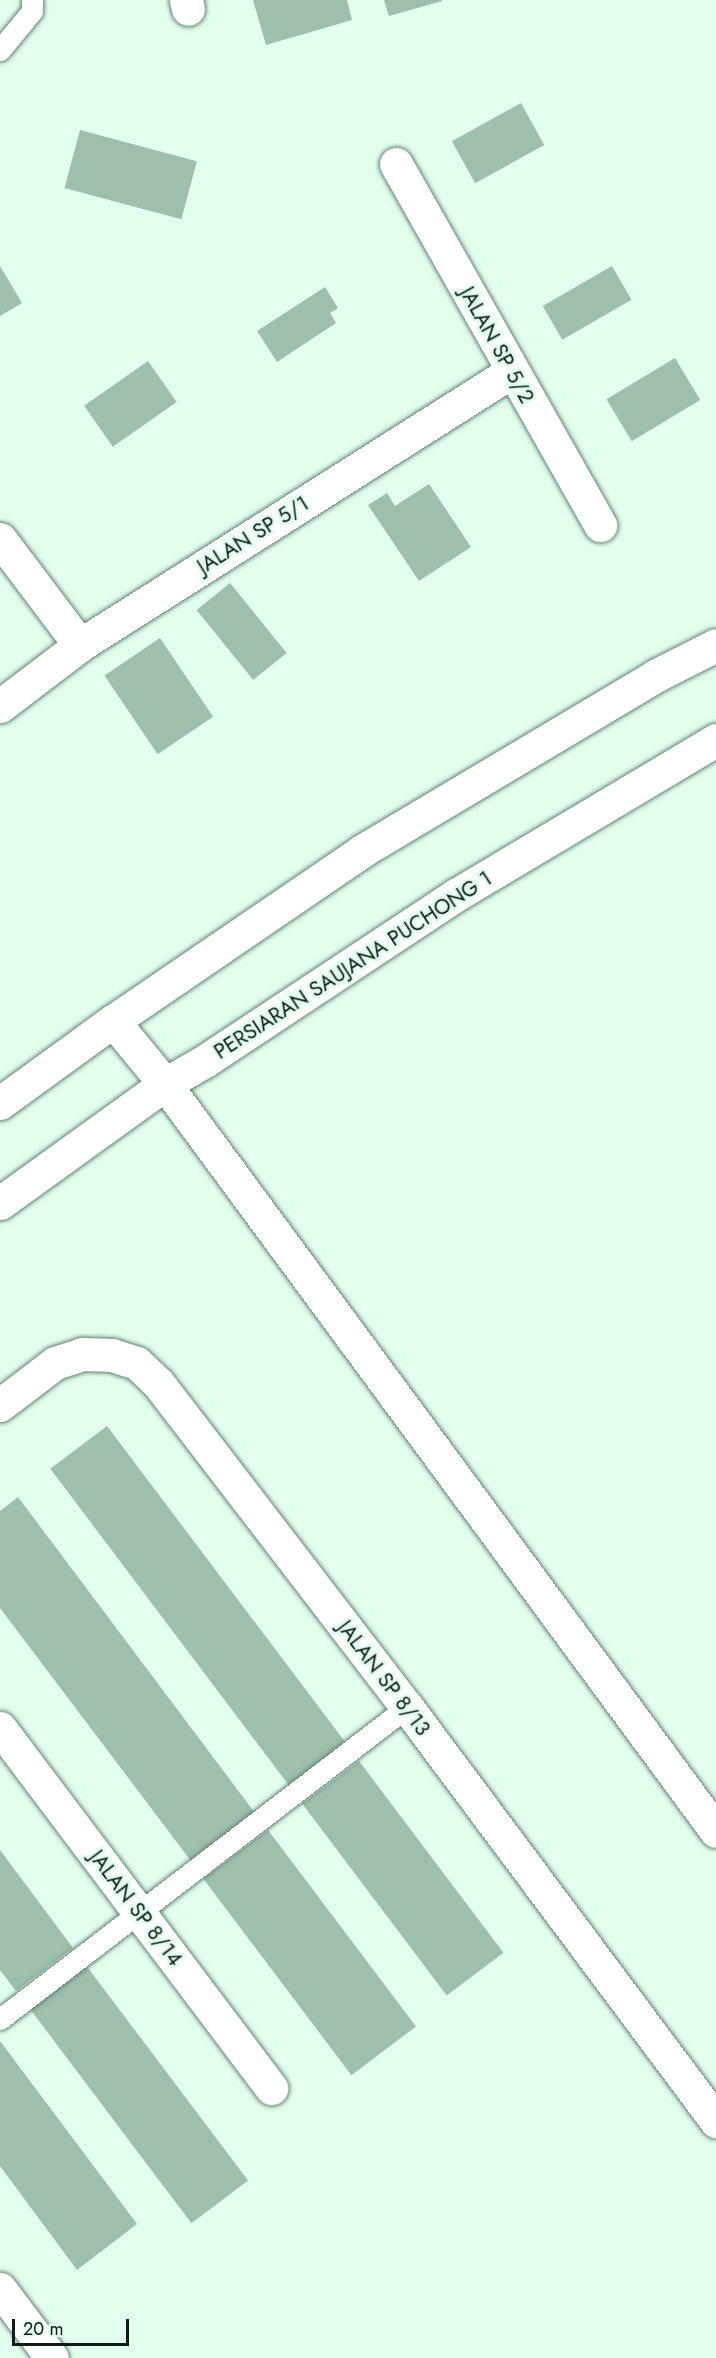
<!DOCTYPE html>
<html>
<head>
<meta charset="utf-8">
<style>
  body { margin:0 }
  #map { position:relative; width:716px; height:2358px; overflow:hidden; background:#e2feed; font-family:Jost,sans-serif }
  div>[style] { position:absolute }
  .building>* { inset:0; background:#9ebfab; transform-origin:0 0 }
  .roads { filter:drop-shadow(0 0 2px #648371) drop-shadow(0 0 2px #648371) }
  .lane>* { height:21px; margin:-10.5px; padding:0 10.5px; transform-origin:10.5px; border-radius:10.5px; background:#fff }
  .street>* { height:33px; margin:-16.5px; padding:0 16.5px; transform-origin:16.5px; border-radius:16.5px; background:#fff }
  .secondary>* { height:33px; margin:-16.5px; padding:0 16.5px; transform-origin:16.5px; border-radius:16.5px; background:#fff }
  span { translate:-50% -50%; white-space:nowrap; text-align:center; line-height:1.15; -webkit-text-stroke:6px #e2feed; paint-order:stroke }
  .street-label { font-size:21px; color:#0f1b14 }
  .scale { position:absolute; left:12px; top:2319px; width:117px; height:27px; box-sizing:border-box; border:3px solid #0f1b14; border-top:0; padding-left:8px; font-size:18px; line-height:21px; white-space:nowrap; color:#0f1b14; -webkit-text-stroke:4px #e2feed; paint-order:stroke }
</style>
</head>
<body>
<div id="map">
  <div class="building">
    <i style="clip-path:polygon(253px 0,347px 0,352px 20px,266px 45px)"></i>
    <i style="clip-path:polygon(384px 0,442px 0,442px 1px,389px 16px)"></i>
    <i style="left:521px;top:103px;width:48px;height:79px;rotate:61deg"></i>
    <i style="left:80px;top:130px;width:121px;height:60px;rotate:15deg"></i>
    <i style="clip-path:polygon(0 266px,22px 303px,0 316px)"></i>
    <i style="left:612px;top:266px;width:39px;height:80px;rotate:60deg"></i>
    <i style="clip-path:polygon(325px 287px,338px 308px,330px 313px,336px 323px,277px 362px,257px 331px)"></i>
    <i style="left:675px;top:358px;width:49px;height:80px;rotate:59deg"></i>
    <i style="left:148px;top:361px;width:50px;height:78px;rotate:55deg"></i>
    <i style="clip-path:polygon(429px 484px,471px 547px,419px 581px,368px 505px,387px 493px,395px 506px)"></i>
    <i style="left:230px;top:583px;width:90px;height:43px;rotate:51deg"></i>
    <i style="left:160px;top:638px;width:95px;height:67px;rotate:56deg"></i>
    <i style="left:107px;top:1426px;width:398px;height:71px;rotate:53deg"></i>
    <i style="clip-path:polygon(18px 1497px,255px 1813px,191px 1861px,0 1608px,0 1511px)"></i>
    <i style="left:359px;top:1761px;width:240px;height:71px;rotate:53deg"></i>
    <i style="left:268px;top:1830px;width:246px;height:81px;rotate:53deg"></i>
    <i style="clip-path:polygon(0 1850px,73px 1948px,16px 1991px,0 1970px)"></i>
    <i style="left:85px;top:1964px;width:271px;height:71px;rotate:53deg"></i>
    <i style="clip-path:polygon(0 2041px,137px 2224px,77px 2270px,0 2166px)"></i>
  </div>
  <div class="roads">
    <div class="lane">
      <i style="left:0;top:50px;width:50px;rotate:-50.6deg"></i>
      <i style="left:32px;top:11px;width:11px;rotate:-90deg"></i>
      <i style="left:0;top:2019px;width:513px;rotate:-37.47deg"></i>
    </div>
    <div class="street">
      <i style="left:186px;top:0;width:9px;rotate:77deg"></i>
      <i style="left:396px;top:164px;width:415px;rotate:60.5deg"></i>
      <i style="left:0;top:539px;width:133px;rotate:53deg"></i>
      <i style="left:0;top:706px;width:101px;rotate:-37.3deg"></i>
      <i style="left:80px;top:645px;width:510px;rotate:-32.35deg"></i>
      <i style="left:0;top:1405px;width:69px;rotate:-37.4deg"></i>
      <i style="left:55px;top:1363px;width:28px;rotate:-18deg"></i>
      <i style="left:82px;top:1354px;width:30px;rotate:2deg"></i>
      <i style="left:112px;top:1355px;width:26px;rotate:18deg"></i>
      <i style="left:137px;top:1363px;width:29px;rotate:44deg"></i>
      <i style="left:158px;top:1383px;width:409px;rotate:52.5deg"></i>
      <i style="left:407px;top:1707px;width:517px;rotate:53.26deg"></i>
      <i style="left:0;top:1728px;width:451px;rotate:53deg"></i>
      <i style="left:0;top:2289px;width:86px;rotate:53deg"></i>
    </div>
    <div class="secondary">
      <i style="left:113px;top:1021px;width:82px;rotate:50.5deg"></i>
      <i style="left:165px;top:1084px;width:928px;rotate:53.59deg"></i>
      <i style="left:0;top:1103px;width:140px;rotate:-36deg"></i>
      <i style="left:113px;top:1021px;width:301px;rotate:-34.3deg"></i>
      <i style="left:362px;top:851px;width:341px;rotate:-30.8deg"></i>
      <i style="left:655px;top:676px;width:68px;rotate:-26.9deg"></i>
      <i style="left:0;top:1203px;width:203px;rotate:-35.8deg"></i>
      <i style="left:165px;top:1084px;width:46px;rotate:-29.9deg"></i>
      <i style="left:205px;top:1061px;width:301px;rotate:-33.5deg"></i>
      <i style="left:456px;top:895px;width:303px;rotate:-30.8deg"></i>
    </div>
  </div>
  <div class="street-label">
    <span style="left:497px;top:345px;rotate:61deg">JALAN SP 5/2</span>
    <span style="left:253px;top:535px;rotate:-32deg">JALAN SP 5/1</span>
    <span style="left:353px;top:965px;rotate:-33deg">PERSIARAN SAUJANA PUCHONG 1</span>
    <span style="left:384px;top:1678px;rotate:53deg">JALAN SP 8/13</span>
    <span style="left:136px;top:1908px;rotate:53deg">JALAN SP 8/14</span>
  </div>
  <div class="scale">20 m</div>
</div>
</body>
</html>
